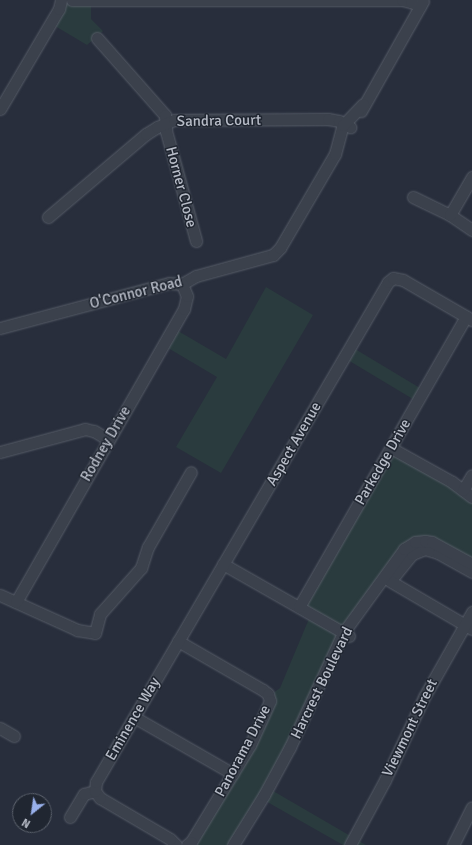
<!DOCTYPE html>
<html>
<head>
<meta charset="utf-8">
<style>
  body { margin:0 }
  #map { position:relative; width:472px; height:845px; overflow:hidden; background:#282e3c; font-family:Signika,sans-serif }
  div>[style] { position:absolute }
  .green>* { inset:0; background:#2a3b3e; transform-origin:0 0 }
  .roads { filter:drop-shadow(0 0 1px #565c67) drop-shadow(0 0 1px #565c67) }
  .minor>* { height:11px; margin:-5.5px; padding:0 5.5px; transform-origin:5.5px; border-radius:5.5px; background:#3b414c }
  span { translate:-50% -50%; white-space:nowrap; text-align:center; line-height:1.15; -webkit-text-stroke:3px #202631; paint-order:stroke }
  .street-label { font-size:15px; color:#b7bcc7 }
  .north { position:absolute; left:12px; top:793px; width:40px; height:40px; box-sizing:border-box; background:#202631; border:1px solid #5c626d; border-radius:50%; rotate:210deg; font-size:11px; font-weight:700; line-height:16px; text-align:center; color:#b7bcc7 }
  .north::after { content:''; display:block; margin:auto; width:14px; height:18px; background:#98b0eb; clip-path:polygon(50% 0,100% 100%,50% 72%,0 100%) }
</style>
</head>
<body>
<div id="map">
  <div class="green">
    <i style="clip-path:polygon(61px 0,91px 0,91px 19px,103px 31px,87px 45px,50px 23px)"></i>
    <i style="clip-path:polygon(266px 287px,313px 315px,221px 473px,176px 447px,217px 377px,163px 345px,173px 328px,226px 359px)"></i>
    <i style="left:350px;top:346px;width:86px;height:13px;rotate:31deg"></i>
    <i style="clip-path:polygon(391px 448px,472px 497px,472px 564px,425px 541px,355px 616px,268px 788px,366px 845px,343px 845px,262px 799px,233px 845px,187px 845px,214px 805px,269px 696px,280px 688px,311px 614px,299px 607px)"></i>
  </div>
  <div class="roads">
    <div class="minor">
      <i style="left:72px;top:0;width:330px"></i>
      <i style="left:402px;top:0;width:9px;rotate:13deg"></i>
      <i style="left:411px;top:2px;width:10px;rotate:24deg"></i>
      <i style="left:97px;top:38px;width:103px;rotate:48.6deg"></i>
      <i style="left:165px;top:115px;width:16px;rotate:86deg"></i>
      <i style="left:166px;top:131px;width:114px;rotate:74.7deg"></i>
      <i style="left:0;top:109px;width:116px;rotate:-59.5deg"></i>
      <i style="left:59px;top:9px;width:9px;rotate:-77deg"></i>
      <i style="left:361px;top:111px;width:126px;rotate:-60.6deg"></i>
      <i style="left:413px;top:197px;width:41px;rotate:25.9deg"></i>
      <i style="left:450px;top:215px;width:27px;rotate:34deg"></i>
      <i style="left:450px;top:215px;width:44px;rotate:-59.9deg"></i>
      <i style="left:48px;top:217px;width:128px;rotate:-40.3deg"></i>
      <i style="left:146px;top:134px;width:13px;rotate:-32deg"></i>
      <i style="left:157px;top:127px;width:18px;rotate:-22deg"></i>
      <i style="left:174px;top:120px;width:154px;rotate:-0.4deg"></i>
      <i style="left:328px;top:119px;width:11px;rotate:10deg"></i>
      <i style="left:339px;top:121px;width:13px;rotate:29deg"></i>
      <i style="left:0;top:328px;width:175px;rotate:-14.9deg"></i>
      <i style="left:169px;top:283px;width:13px;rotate:4deg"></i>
      <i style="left:182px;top:284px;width:16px;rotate:-30deg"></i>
      <i style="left:196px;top:276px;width:80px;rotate:-15.3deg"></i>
      <i style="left:273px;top:255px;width:10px;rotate:-45deg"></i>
      <i style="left:280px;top:248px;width:109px;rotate:-59.7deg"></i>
      <i style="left:335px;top:154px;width:30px;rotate:-75deg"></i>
      <i style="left:343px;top:125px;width:29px;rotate:-46deg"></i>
      <i style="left:391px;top:448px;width:70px;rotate:29.1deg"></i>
      <i style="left:452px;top:482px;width:25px;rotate:37deg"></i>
      <i style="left:0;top:452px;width:88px;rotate:-15.1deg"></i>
      <i style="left:85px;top:429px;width:9px;rotate:13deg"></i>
      <i style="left:94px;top:431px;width:17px;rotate:31deg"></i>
      <i style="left:463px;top:490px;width:17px;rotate:-59deg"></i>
      <i style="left:223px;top:564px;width:145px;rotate:29.7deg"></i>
      <i style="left:395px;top:575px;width:27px;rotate:-51deg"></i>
      <i style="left:412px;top:554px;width:14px;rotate:-21deg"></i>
      <i style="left:425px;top:549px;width:14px;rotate:17deg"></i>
      <i style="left:438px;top:553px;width:39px;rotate:29deg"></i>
      <i style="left:390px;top:581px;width:95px;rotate:30.3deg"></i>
      <i style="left:0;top:595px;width:85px;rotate:24.4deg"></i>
      <i style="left:77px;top:630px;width:18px;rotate:9deg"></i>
      <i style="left:95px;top:633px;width:20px;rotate:-75deg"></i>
      <i style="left:100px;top:614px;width:62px;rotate:-48.3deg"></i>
      <i style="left:141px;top:568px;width:22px;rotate:-72deg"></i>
      <i style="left:148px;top:547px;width:86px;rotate:-60.2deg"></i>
      <i style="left:16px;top:602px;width:338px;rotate:-60.2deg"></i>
      <i style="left:184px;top:309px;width:13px;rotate:-77deg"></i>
      <i style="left:187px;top:296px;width:13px;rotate:-113deg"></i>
      <i style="left:299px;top:607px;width:335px;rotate:-60.1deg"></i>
      <i style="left:178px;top:641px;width:98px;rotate:30deg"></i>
      <i style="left:263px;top:690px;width:6px;rotate:39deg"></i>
      <i style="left:268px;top:694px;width:7px;rotate:74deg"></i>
      <i style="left:270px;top:701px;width:48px;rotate:114.4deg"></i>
      <i style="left:250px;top:745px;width:114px;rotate:121.3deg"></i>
      <i style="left:191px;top:842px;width:5px;rotate:143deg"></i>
      <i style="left:134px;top:717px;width:114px;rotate:29.9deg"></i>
      <i style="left:0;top:728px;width:16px;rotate:30deg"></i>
      <i style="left:70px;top:817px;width:27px;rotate:-59deg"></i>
      <i style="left:84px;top:794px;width:11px;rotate:-15deg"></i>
      <i style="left:176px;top:845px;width:8px;rotate:-135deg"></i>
      <i style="left:170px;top:839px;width:81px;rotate:-149.6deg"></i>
      <i style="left:100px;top:798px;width:9px;rotate:-126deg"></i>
      <i style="left:95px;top:791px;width:9px;rotate:-84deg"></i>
      <i style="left:96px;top:782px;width:579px;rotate:-59.72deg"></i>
      <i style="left:388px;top:282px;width:6px;rotate:-39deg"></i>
      <i style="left:393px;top:278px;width:10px;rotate:11deg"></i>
      <i style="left:403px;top:280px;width:80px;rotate:30.1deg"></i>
      <i style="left:233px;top:845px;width:59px;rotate:-58.2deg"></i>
      <i style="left:264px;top:795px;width:55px;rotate:-61.6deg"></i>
      <i style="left:290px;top:747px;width:126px;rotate:-65.1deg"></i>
      <i style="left:343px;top:633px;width:104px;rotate:-54deg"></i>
      <i style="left:404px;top:549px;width:13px;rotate:-32deg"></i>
      <i style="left:415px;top:542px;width:10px;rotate:-6deg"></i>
      <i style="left:425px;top:541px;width:7px;rotate:8deg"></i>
      <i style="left:432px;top:542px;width:46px;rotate:28.8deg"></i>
      <i style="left:350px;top:845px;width:74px;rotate:-61.7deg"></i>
      <i style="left:385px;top:780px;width:92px;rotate:-64.8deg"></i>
      <i style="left:424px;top:697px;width:98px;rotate:-60.5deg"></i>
      <i style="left:453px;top:845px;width:42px;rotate:-63.4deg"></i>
    </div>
  </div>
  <div class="street-label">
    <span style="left:219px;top:121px;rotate:-1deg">Sandra Court</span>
    <span style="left:181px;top:187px;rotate:75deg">Horner Close</span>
    <span style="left:136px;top:293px;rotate:-14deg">O'Connor Road</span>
    <span style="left:106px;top:444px;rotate:-60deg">Rodney Drive</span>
    <span style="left:294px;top:444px;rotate:-60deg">Aspect Avenue</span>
    <span style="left:383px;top:462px;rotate:-60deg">Parkedge Drive</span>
    <span style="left:322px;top:683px;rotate:-64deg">Harcrest Boulevard</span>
    <span style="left:133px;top:719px;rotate:-60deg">Eminence Way</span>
    <span style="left:410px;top:728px;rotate:-64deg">Viewmont Street</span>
    <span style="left:243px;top:751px;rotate:-62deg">Panorama Drive</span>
  </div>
  <div class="north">N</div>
</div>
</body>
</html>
